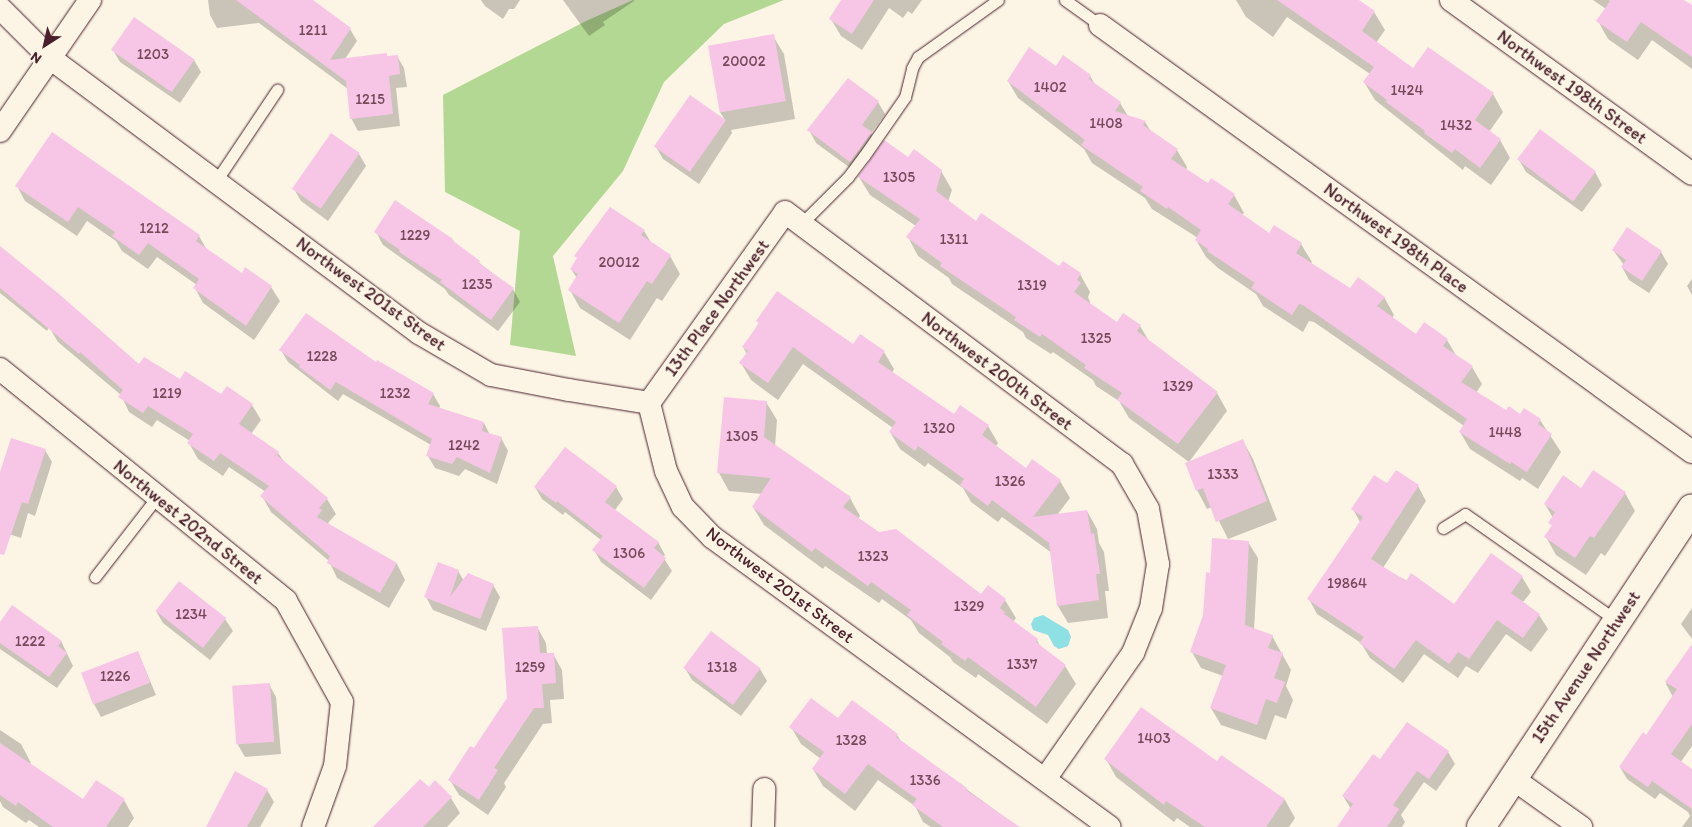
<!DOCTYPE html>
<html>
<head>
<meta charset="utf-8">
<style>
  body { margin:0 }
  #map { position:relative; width:1692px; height:827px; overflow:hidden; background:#fcf5e5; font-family:Itim,sans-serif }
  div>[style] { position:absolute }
  .green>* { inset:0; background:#b3d893 }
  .water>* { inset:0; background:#8ee0e5 }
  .shadow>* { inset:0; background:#0003 }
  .building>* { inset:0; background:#f7c6e7; transform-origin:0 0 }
  .roads { filter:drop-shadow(0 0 1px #4a1f2b) drop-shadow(0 0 1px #4a1f2b) }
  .lane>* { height:11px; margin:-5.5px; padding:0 5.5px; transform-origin:5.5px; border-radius:5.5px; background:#fcf5e5 }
  .street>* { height:22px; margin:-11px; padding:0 11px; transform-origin:11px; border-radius:11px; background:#fcf5e5 }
  .secondary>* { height:28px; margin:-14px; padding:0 14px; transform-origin:14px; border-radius:14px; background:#fcf5e5 }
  span { translate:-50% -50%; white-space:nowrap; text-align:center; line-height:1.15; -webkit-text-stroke:4px #fcf5e5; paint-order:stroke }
  .number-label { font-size:15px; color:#75495a }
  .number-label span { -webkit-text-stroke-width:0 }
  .street-label { font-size:18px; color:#4a1f2b }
  .north { position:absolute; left:20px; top:20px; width:50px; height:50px; -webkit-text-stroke:4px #fcf5e5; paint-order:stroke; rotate:215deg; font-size:14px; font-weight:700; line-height:20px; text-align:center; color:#4a1f2b }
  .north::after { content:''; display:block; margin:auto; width:18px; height:22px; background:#4a1f2b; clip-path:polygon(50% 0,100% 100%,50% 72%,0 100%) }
</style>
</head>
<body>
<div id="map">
  <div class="green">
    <i style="clip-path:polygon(633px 0,784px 0,724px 24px,664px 82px,623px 171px,553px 256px,576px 356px,510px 345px,520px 231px,445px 192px,443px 95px,586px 21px)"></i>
  </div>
  <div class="water">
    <i style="clip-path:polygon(1043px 615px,1068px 630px,1071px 637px,1068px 646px,1059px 649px,1054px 646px,1048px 635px,1033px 630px,1031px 624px,1034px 618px)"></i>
  </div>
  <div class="shadow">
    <i style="clip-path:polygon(208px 0,311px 0,350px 29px,357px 41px,345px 59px,397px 56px,404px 68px,407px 87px,396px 88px,400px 126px,358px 131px,351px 118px,348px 89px,259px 23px,217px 28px,210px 15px)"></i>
    <i style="clip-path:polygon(481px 0,520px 0,514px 9px,509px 9px,503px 19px,485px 6px)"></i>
    <i style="clip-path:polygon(563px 0,634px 0,634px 1px,603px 22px,605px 25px,589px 36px)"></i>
    <i style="clip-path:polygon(843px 0,922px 0,912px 14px,908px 11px,903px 18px,889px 8px,862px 50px,841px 36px,831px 19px)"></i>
    <i style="clip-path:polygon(1236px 0,1358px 0,1374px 12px,1385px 30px,1376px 43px,1413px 70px,1493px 94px,1503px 112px,1489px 132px,1500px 140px,1510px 158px,1491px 185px,1465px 166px,1463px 170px,1375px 100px,1364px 82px,1370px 74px,1287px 17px,1273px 37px,1246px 17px)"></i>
    <i style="clip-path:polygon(1593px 0,1682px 0,1692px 7px,1692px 69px,1652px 40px,1638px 60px,1608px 39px,1598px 21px,1606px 9px)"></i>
    <i style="clip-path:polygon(773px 36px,784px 54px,795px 119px,731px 130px,732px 133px,699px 184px,663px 159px,656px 147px,725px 120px,720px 112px)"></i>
    <i style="clip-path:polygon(113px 50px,194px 60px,201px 72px,180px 103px,120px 62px)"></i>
    <i style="clip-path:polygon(1056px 68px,1090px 76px,1096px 86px,1120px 103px,1128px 116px,1145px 122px,1152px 133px,1177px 150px,1187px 167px,1186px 170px,1208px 185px,1234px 195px,1244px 213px,1242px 215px,1270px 234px,1275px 227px,1301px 244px,1312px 262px,1310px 264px,1351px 290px,1384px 297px,1394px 315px,1392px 318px,1416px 336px,1447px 340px,1457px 357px,1472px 367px,1482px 384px,1476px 393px,1506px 412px,1540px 420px,1561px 452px,1538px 489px,1522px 478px,1520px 481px,1470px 449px,1460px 432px,1464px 426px,1314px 322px,1309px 321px,1303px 332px,1263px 306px,1256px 294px,1218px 268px,1206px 257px,1196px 240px,1198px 238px,1152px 209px,1145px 198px,1092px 163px,1084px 149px,1018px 98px,1008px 81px)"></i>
    <i style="clip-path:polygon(878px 102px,885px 114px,871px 133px,878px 145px,857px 173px,816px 143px,809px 130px)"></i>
    <i style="clip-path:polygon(359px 154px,366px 166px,328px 221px,301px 201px,294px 189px)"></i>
    <i style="clip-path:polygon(908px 159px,941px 171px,952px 190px,948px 202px,976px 222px,1059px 268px,1080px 274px,1090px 292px,1088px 297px,1090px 302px,1089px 304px,1117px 324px,1140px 326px,1149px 341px,1217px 393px,1227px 411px,1189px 462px,1129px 418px,1119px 401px,1096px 386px,1093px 380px,1053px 352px,1051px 354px,1026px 338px,1023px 332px,952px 284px,949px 278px,918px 256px,908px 237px,916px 226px,870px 195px,859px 177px)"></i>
    <i style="clip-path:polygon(1519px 160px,1595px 172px,1602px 185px,1582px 212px,1526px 172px)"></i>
    <i style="clip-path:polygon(17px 186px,199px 236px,207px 250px,242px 274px,271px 287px,280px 301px,254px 340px,203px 303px,195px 288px,197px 285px,157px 257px,148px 269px,122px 251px,116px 241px,87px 221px,77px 236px,25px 201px)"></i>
    <i style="clip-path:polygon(395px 202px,453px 240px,455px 244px,513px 289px,520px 302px,498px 331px,449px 295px,445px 289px,383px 245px,376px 232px)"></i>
    <i style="clip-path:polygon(644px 231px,652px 244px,670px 256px,680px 274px,662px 301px,657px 298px,630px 340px,580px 308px,570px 290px,577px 278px,571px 269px,578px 259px,576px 256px)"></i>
    <i style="clip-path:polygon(0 247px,139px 366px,252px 405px,261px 420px,251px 434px,278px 453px,285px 463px,327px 499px,336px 514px,328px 523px,330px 526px,397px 564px,405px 580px,389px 608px,337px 578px,329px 561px,271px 512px,262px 496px,266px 492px,229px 467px,223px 476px,198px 459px,189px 443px,190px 441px,157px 420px,152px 427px,129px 412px,121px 395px,58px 342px,49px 327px,47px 331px,0 293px)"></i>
    <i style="clip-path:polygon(1613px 250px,1661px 252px,1668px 264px,1649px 293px,1629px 280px,1622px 267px,1624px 265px)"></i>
    <i style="clip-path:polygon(1692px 279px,1692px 295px,1687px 286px)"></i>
    <i style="clip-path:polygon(758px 321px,854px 346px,861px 335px,884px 352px,894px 369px,892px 373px,954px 416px,988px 426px,998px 443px,995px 447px,1026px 469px,1060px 481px,1070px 498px,1057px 515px,1087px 511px,1097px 529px,1099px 543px,1104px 552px,1109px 591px,1105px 591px,1108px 618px,1068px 623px,1058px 606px,1052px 553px,1002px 517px,998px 522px,971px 502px,963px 488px,928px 463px,925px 467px,900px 449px,890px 432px,893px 428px,803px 364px,778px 400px,751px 380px,741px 363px,747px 354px,743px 347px,759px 325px)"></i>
    <i style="clip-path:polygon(281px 350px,376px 364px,433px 394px,440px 406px,439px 409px,484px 423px,490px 435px,501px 438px,508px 451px,497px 484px,465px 469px,459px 476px,435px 468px,428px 456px,431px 445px,343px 394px,338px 401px,288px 362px)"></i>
    <i style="clip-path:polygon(766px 402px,777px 420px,775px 446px,850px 498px,860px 516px,858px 519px,879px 533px,981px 596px,1005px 600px,1016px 618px,1013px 622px,1037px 640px,1041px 648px,1065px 666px,1076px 684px,1047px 724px,978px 674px,976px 678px,953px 662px,950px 657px,919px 633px,911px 620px,882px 599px,879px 603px,825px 566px,823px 569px,764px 525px,753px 507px,762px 494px,729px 491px,719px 473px)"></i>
    <i style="clip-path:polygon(1243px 441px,1253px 459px,1277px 520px,1228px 539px,1212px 507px,1207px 509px,1197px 490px)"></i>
    <i style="clip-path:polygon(45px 450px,52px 462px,35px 516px,28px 513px,21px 538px,0 531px,0 476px)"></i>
    <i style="clip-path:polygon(1388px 485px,1418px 486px,1426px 501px,1383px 568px,1454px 606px,1522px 577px,1531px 592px,1523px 602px,1539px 615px,1548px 629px,1531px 652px,1506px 634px,1478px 673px,1466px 666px,1458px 678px,1424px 654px,1403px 683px,1370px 658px,1361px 643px,1317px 614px,1309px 599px,1360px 522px,1353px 509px)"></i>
    <i style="clip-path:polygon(535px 487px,616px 487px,623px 499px,615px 510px,658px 542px,665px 555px,663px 557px,672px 571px,651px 600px,601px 562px,594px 550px,601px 540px,565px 512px,563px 515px,542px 499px)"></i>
    <i style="clip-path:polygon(1581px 489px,1625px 493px,1635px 511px,1605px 556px,1601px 553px,1586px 575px,1556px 555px,1546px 537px,1553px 527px,1550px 523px,1553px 518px,1545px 504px)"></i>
    <i style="clip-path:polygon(1248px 542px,1258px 558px,1254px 630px,1272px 636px,1291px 670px,1286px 686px,1293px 700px,1286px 719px,1275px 715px,1266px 740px,1221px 725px,1211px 708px,1223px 676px,1201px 668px,1192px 652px,1205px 616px,1211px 574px)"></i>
    <i style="clip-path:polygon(458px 571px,464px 581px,493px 585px,500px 597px,486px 631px,433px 610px,426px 597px)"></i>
    <i style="clip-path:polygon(179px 582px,225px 619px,233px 631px,210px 660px,163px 623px,156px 611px)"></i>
    <i style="clip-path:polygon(1692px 608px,1692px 639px,1681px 624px)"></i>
    <i style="clip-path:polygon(0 624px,61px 641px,73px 666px,57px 688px,0 649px)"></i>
    <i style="clip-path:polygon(537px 627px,546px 643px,547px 654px,553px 654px,562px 670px,564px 699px,550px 700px,552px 723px,543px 724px,504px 783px,506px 787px,488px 815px,459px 795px,450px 780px,474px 750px,508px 699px)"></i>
    <i style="clip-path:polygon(1692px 646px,1692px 746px,1678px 766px,1692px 781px,1692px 827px,1682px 827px,1690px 816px,1688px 812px,1660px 793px,1655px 799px,1627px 779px,1620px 767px,1647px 737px,1673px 697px,1666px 684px)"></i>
    <i style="clip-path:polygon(138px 652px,156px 695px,101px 717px,94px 704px)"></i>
    <i style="clip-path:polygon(685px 668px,760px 669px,767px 681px,741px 716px,692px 680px)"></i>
    <i style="clip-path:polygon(269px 684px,276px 697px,281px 754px,245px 757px,238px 745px)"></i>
    <i style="clip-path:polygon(838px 720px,897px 735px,901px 741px,1018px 827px,931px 827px,923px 822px,915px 806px,878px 780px,855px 811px,823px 786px,813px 769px,821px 759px,801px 744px,791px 727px)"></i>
    <i style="clip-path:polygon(0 730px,21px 744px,31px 763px,30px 764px,83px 801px,124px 800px,134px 818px,128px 827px,39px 827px,29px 820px,26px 823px,3px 807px,0 801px)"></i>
    <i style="clip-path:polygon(1448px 752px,1455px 764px,1436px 791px,1424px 782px,1401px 815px,1405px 822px,1402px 827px,1339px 827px,1351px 809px,1343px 796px,1380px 761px)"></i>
    <i style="clip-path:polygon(1222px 756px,1285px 800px,1295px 818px,1289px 827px,1190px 827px,1177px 818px,1174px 822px,1116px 777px,1106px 759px,1217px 763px)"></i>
    <i style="clip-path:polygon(429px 789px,451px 798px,460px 813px,447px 827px,375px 827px)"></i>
    <i style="clip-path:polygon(267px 790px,274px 802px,260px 827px,210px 827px)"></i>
  </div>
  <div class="building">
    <i style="clip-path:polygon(236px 0,313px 0,351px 28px,330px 60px,387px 53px,387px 56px,398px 55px,400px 74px,389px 76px,393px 114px,350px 119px,346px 81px)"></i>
    <i style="clip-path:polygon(841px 0,874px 0,852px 34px,829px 19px)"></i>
    <i style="clip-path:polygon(1277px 0,1359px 0,1375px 11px,1362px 31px,1413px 68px,1428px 47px,1494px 93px,1475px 120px,1501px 139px,1480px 168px,1455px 149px,1452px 153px,1424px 133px,1425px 131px,1386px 102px,1387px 100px,1363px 82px,1374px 67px)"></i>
    <i style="clip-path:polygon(1608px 0,1684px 0,1692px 5px,1692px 57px,1641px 22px,1627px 42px,1596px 21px,1610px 1px)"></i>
    <i style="left:134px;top:17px;width:74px;height:40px;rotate:35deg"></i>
    <i style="left:774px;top:34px;width:68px;height:67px;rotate:80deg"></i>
    <i style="clip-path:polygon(1029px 47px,1056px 66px,1063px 55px,1091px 75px,1089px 79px,1121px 102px,1115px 111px,1146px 121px,1143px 125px,1178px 149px,1171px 159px,1208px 183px,1211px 178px,1235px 194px,1228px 204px,1269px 233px,1274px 225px,1302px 243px,1296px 253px,1350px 288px,1358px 277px,1385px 297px,1377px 306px,1416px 334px,1424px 322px,1448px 339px,1443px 346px,1473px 366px,1461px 382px,1506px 410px,1509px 406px,1520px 414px,1524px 408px,1541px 419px,1538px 424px,1552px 434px,1527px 472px,1511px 462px,1510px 464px,1459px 432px,1467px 419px,1303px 305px,1299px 304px,1292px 315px,1251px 288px,1255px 283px,1207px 251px,1208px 249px,1195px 240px,1201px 230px,1168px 207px,1167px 209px,1140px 191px,1143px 187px,1081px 145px,1085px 140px,1007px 81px)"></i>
    <i style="clip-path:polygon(848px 78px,879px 101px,862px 125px,872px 132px,850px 162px,807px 130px)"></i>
    <i style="left:690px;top:95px;width:44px;height:63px;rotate:35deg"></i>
    <i style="left:1540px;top:129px;width:70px;height:38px;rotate:37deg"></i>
    <i style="clip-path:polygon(52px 132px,200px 235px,196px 241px,242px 273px,245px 267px,272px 286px,246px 326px,193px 288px,199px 279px,148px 243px,139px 255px,112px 236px,115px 232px,78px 207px,68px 222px,15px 186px)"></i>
    <i style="left:331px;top:133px;width:35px;height:68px;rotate:35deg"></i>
    <i style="clip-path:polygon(884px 140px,908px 157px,914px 149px,942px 170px,936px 191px,976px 221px,981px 213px,1059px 266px,1063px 261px,1081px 273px,1077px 280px,1081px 283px,1074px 292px,1117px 322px,1123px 313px,1141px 325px,1137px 331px,1218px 392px,1178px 444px,1117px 400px,1122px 393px,1084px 368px,1086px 365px,1042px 334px,1040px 337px,1014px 320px,1016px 317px,940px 266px,942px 263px,906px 237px,920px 219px,858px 177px)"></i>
    <i style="clip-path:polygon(395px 200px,453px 239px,452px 240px,480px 261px,479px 263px,514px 288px,491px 320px,440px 282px,442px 280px,399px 252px,400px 250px,374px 232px)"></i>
    <i style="clip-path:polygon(610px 207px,645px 230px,641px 235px,671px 255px,652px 284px,647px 281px,619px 323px,568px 290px,578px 274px,570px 269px,577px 258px,574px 256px)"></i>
    <i style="clip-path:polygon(1627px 227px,1662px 251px,1642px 281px,1621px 267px,1626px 260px,1612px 250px)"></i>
    <i style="clip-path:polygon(0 246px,59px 294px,139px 364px,144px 357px,180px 379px,185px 371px,221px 394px,227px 386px,253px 404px,239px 424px,279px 452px,277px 455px,328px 498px,319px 508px,322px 510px,317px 517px,397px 563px,380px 593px,327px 563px,330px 556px,260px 496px,269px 486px,220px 453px,214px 461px,187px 443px,193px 434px,148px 406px,143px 413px,118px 397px,123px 390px,80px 352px,79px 354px,0 288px)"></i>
    <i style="clip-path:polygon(777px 291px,853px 344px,860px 334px,885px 351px,878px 362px,954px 414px,960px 405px,989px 425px,982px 435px,1026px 468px,1032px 459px,1061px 480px,1033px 517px,1087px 510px,1091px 534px,1094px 533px,1100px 574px,1096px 574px,1099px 600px,1057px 606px,1049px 543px,992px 500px,988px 506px,960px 485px,964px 479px,918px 446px,915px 451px,889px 432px,896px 422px,793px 347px,768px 383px,739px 363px,748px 351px,742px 347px,759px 323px,756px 321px)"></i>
    <i style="clip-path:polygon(306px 313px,376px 362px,377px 360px,434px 393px,428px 404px,484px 422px,482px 431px,502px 437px,490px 473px,457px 457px,452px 464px,426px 456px,432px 439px,336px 382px,330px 390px,299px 367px,300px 365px,279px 350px)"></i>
    <i style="clip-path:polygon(724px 397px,767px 401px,764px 437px,851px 497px,843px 507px,879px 532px,896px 529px,981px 594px,988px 585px,1006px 599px,1000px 608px,1006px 613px,1003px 613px,1038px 639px,1036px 642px,1066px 665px,1036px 707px,968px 657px,965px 661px,941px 644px,943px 642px,907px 615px,911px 610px,871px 582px,868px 586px,815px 548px,812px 552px,752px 507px,771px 478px,717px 473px)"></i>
    <i style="clip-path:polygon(11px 438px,46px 449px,28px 504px,22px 502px,4px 555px,0 554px,0 472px)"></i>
    <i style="clip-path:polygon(1243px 439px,1267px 501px,1216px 522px,1203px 488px,1196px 491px,1185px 463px)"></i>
    <i style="clip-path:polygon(565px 447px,617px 486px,605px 502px,659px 542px,654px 548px,666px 558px,644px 588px,592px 550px,603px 536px,557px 501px,556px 503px,534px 487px)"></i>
    <i style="clip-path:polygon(1396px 470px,1419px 485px,1371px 559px,1406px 581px,1411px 573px,1454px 604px,1491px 553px,1523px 576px,1511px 593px,1540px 614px,1523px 638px,1497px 620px,1469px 659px,1458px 652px,1449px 664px,1416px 640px,1394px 669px,1359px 643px,1364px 637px,1307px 599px,1363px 517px,1351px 509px,1374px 475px,1387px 483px)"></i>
    <i style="clip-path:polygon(1593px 470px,1626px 492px,1594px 538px,1590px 536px,1575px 558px,1544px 537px,1552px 525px,1548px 523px,1555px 512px,1544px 504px,1563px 475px,1581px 488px)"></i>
    <i style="clip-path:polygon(1212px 538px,1249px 541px,1245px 625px,1273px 635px,1268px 648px,1283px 653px,1274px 678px,1285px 682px,1277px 703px,1266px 699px,1257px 725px,1210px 708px,1226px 665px,1190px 652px,1203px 615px,1206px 572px,1210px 573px)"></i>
    <i style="clip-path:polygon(438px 562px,459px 570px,450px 597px,468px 573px,494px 584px,480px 619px,424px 597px)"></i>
    <i style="left:179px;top:581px;width:60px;height:38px;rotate:38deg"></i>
    <i style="clip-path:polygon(12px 605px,62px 641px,58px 646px,67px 653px,49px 677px,0 643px,0 622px)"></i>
    <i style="clip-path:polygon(538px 626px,540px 653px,554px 653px,556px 683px,542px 684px,544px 708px,534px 708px,494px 768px,498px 770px,479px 800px,448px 780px,470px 746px,474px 748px,507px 698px,502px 628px)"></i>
    <i style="left:711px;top:631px;width:62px;height:46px;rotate:37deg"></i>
    <i style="clip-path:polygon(1692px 644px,1692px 724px,1671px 754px,1692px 769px,1692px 809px,1652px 781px,1648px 787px,1619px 767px,1643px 732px,1646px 735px,1677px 689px,1665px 682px)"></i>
    <i style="left:138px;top:651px;width:34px;height:61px;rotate:69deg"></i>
    <i style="left:270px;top:683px;width:59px;height:38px;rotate:86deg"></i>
    <i style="clip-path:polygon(811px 698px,838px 718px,852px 700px,898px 734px,896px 737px,967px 788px,966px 790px,1020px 827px,943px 827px,912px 805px,917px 799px,868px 764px,845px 794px,812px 769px,824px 752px,789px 727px)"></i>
    <i style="clip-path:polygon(1141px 707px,1217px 761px,1221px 755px,1285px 799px,1266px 827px,1205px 827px,1166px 801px,1164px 805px,1104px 759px)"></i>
    <i style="clip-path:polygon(1407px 722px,1449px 751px,1429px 779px,1417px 771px,1393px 805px,1399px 809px,1387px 827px,1337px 827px,1353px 804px,1342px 796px,1373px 754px,1380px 759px)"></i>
    <i style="clip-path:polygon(0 743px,83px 799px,96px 780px,125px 799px,106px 827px,53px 827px,18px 802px,16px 806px,0 795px)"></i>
    <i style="clip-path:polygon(235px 771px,268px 789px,247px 827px,206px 827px)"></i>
    <i style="clip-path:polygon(420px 779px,429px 787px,435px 780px,452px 797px,423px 827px,373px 827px)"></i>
  </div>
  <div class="roads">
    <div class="lane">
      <i style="left:1065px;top:0;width:43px;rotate:35.5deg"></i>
      <i style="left:216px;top:181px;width:110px;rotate:-56.2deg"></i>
      <i style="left:801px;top:224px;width:66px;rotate:-45deg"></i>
      <i style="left:848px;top:177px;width:26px;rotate:-53deg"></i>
      <i style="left:864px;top:156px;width:72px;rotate:-55.2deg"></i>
      <i style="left:905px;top:97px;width:30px;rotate:-76deg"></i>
      <i style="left:912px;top:68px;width:13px;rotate:-61deg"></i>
      <i style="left:918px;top:57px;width:98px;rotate:-35.5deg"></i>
      <i style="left:1443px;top:528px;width:26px;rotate:-32deg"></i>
      <i style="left:1465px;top:514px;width:186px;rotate:35.1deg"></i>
      <i style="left:95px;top:577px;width:101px;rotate:-52.2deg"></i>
    </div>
    <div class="street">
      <i style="left:1451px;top:0;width:297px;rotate:35.8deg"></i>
      <i style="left:0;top:8px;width:71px;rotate:45deg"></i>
      <i style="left:50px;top:58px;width:460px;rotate:36.7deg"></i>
      <i style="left:419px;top:333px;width:83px;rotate:30.3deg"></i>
      <i style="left:491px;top:375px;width:79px;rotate:10.9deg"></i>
      <i style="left:569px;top:390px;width:81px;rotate:9.2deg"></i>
      <i style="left:649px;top:403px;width:70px;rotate:76deg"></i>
      <i style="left:666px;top:471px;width:40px;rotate:65deg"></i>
      <i style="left:683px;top:507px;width:42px;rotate:46deg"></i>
      <i style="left:712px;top:537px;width:492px;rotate:36.1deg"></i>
      <i style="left:1100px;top:25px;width:730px;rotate:35.8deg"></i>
      <i style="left:0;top:131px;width:159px;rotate:-55.5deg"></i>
      <i style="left:0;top:369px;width:368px;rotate:39deg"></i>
      <i style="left:286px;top:601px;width:115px;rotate:61deg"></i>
      <i style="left:342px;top:702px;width:64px;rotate:96.2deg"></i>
      <i style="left:335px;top:766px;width:65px;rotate:109.8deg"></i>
      <i style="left:649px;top:403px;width:234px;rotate:-54.5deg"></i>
      <i style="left:785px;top:212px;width:421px;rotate:36.8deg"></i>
      <i style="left:1122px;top:464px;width:52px;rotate:60deg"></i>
      <i style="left:1148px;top:509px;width:56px;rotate:79.7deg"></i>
      <i style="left:1158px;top:564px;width:45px;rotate:99deg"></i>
      <i style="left:1151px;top:608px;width:48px;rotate:111.8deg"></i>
      <i style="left:1133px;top:653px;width:154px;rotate:124.9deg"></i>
      <i style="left:1512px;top:778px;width:85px;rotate:35.4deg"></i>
      <i style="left:763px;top:827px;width:38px;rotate:-88deg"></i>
    </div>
    <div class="secondary">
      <i style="left:1481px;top:827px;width:382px;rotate:-56.5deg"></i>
    </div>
  </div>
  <div class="number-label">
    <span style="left:313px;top:31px">1211</span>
    <span style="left:153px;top:55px">1203</span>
    <span style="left:744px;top:62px">20002</span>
    <span style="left:1050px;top:88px">1402</span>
    <span style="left:1407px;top:91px">1424</span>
    <span style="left:370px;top:100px">1215</span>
    <span style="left:1106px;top:124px">1408</span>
    <span style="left:1456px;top:126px">1432</span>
    <span style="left:899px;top:178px">1305</span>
    <span style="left:154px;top:229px">1212</span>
    <span style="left:415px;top:236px">1229</span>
    <span style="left:954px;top:240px">1311</span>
    <span style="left:619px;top:263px">20012</span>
    <span style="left:477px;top:285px">1235</span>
    <span style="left:1032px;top:286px">1319</span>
    <span style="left:1096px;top:339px">1325</span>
    <span style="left:322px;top:357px">1228</span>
    <span style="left:1178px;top:387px">1329</span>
    <span style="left:167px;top:394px">1219</span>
    <span style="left:395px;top:394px">1232</span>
    <span style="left:939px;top:429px">1320</span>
    <span style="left:1505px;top:433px">1448</span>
    <span style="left:742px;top:437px">1305</span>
    <span style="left:464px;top:446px">1242</span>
    <span style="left:1223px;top:475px">1333</span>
    <span style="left:1010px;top:482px">1326</span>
    <span style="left:629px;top:554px">1306</span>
    <span style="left:873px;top:557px">1323</span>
    <span style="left:1347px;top:584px">19864</span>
    <span style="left:969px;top:607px">1329</span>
    <span style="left:191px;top:615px">1234</span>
    <span style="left:30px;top:642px">1222</span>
    <span style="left:1022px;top:665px">1337</span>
    <span style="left:530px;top:668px">1259</span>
    <span style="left:722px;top:668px">1318</span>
    <span style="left:115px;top:677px">1226</span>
    <span style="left:1154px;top:739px">1403</span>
    <span style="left:851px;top:741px">1328</span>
    <span style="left:925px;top:781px">1336</span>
  </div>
  <div class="street-label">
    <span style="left:1572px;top:87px;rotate:36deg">Northwest 198th Street</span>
    <span style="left:1396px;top:238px;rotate:36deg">Northwest 198th Place</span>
    <span style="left:371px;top:294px;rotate:36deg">Northwest 201st Street</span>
    <span style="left:717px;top:308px;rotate:-54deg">13th Place Northwest</span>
    <span style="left:997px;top:371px;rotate:37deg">Northwest 200th Street</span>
    <span style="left:188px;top:522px;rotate:39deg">Northwest 202nd Street</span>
    <span style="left:780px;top:585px;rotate:37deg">Northwest 201st Street</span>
    <span style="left:1586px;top:667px;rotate:-56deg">15th Avenue Northwest</span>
  </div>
  <div class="north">N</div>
</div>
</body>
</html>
